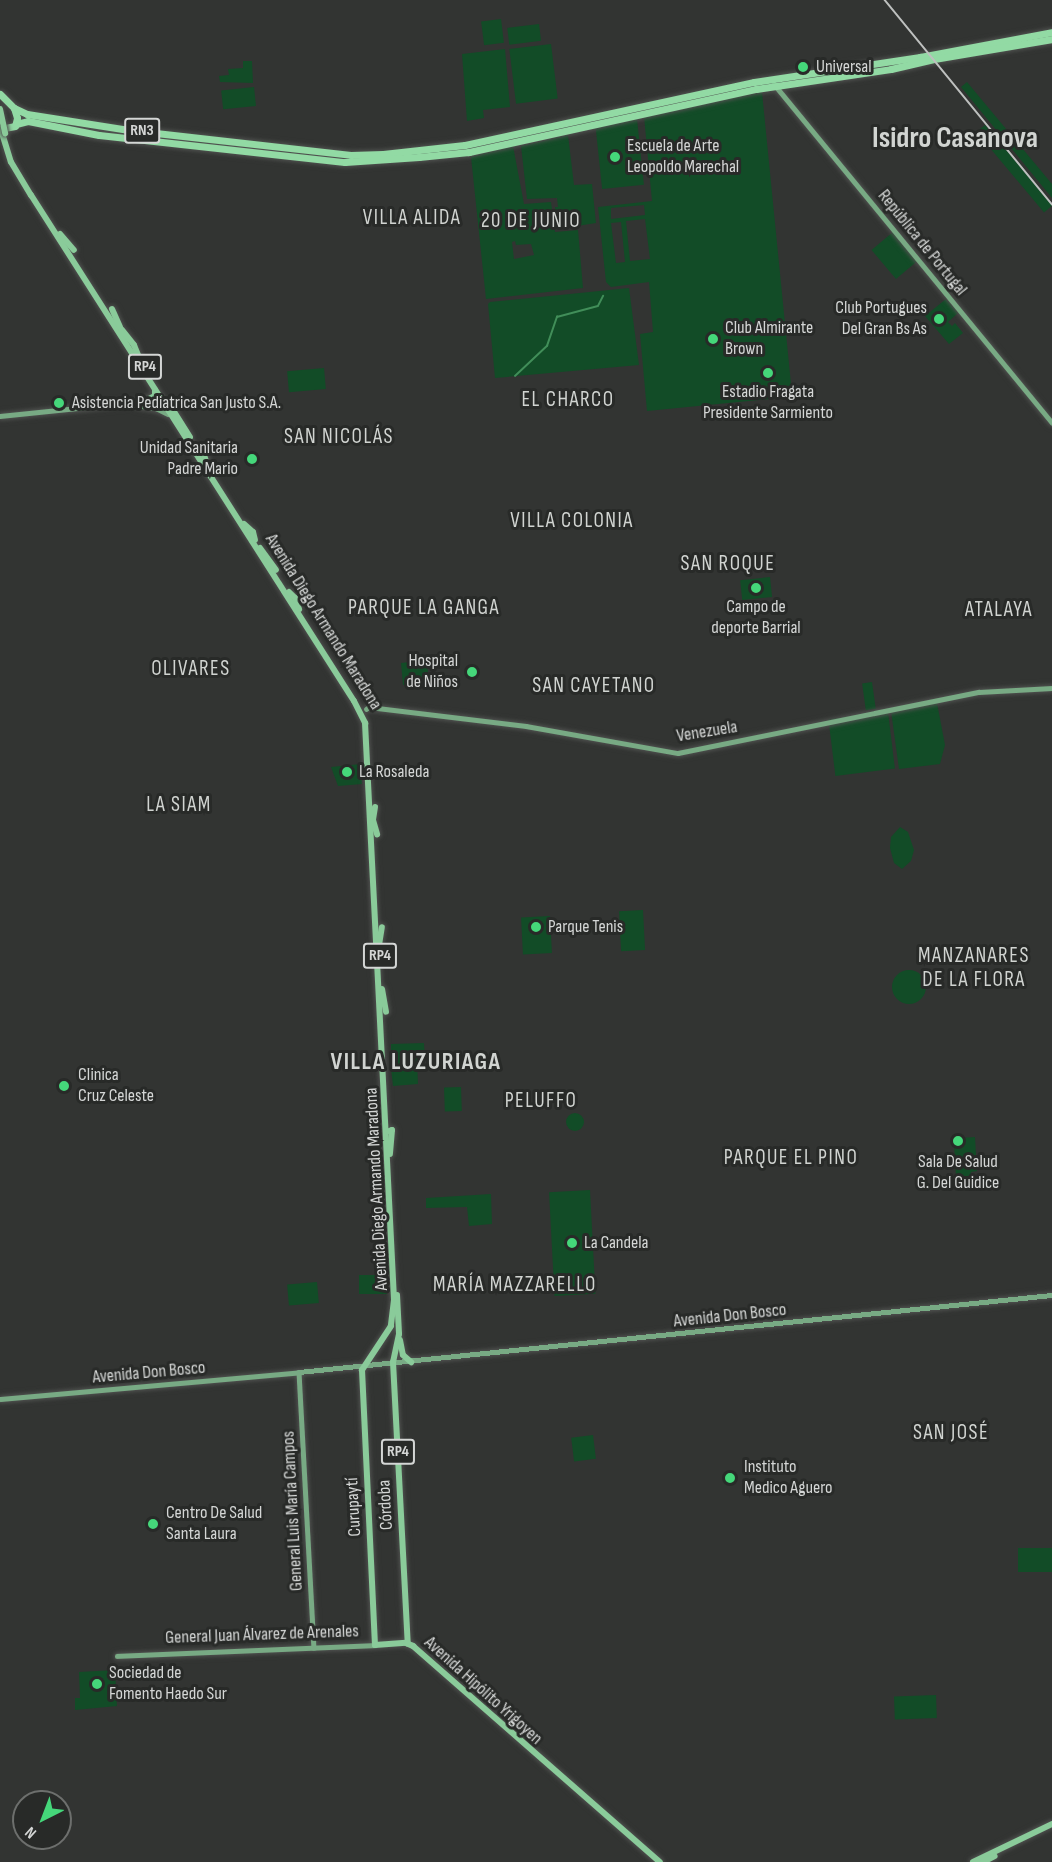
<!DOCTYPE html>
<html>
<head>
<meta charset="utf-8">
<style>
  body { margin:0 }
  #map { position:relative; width:1052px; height:1862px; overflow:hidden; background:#323432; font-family:"Sofia Sans Condensed",sans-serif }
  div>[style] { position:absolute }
  .green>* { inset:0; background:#124c27; transform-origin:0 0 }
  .round { border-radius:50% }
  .stream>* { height:1.5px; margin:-0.75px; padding:0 0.75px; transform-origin:0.75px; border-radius:0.75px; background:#418e59 }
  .roads { filter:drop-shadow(0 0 2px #4f514f) drop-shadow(0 0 2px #4f514f) }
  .secondary>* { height:4.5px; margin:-2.25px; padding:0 2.25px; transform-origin:2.25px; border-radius:2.25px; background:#78aa84 }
  .primary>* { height:6px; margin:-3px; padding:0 3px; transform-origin:3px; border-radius:3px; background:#8acb9a }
  .trunk>* { height:7px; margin:-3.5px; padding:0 3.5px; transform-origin:3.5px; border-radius:3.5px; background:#92daa4 }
  .rail>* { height:1.5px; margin:-0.75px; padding:0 0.75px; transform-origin:0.75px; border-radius:0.75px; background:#bec0bf }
  .bridges { filter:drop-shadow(0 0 2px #4f514f) drop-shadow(0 0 2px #4f514f) }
  .primary-bridge>* { height:6px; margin:-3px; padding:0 3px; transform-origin:3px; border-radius:3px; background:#8acb9a }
  .dots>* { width:16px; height:16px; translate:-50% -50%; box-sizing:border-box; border:3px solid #282a28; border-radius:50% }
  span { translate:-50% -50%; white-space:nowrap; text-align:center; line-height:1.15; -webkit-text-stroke:6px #282a28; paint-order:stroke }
  .shield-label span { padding:2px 4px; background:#282a28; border:2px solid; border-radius:4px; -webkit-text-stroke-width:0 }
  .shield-label { font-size:16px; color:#d4d6d5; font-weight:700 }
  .poi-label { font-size:18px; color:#d4d6d5 }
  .left { translate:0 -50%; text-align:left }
  .right { translate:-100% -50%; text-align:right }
  .street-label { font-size:18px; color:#d4d6d5 }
  .quarter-label { font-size:21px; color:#d1d4d1; letter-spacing:1.5px }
  .district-label { font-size:24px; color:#d1d4d1; font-weight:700; letter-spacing:1.5px }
  .town-label { font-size:30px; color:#d1d4d1; font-weight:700 }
  .north { position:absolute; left:12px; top:1790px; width:60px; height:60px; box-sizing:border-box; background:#282a28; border:2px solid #6d6f6d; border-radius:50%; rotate:222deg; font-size:16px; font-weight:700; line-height:24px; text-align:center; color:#d4d6d5 }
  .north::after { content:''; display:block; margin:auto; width:21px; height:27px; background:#45d77a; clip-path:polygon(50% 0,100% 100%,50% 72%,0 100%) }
</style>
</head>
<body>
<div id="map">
  <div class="green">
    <i style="left:501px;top:19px;width:24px;height:20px;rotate:83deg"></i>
    <i style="left:539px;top:24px;width:17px;height:32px;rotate:83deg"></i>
    <i style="left:551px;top:44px;width:55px;height:42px;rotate:83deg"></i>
    <i style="clip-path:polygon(505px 49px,510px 107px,483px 110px,484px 118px,467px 121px,462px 54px)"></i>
    <i style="clip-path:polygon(243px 61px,252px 61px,253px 83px,220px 82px,219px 76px,229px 75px,228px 69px,243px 68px)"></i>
    <i style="clip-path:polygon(967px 82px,1052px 184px,1052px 198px,961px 87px)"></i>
    <i style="left:254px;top:87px;width:19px;height:33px;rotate:84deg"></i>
    <i style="clip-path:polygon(evenodd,762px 92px,792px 394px,789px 397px,647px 411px,640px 334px,653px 332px,649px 282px,611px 287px,606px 282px,598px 207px,652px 201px,644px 116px,762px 92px,644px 205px,645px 215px,611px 219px,611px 208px,644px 205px,762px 92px,645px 219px,650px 259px,630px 261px,626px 221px,645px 219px,762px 92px,621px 222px,625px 262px,616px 263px,611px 223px,621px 222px)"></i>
    <i style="left:637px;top:119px;width:66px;height:42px;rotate:84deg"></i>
    <i style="left:985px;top:125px;width:105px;height:11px;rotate:50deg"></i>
    <i style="clip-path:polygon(568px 135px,574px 185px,592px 184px,596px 223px,558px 229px,555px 207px,558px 207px,557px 198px,527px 199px,521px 146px)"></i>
    <i style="clip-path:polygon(evenodd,513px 146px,524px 204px,551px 202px,555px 232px,578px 230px,583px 288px,486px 299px,471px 157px,513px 146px,515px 241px,516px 245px,531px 244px,534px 255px,514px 259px,512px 242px,515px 241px)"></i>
    <i style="left:893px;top:232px;width:38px;height:28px;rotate:50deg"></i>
    <i style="clip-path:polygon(629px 288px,639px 365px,495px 378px,488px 304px,490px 302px)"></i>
    <i style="clip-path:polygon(946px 299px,958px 313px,948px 322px,952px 326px,955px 323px,963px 333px,949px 344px,925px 316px)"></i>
    <i style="left:324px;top:368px;width:21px;height:37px;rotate:85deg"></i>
    <i style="left:770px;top:577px;width:20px;height:30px;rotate:84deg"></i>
    <i style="clip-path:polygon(427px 660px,429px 686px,403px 685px,401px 663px)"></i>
    <i style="left:872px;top:682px;width:27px;height:10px;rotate:82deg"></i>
    <i style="clip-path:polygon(937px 703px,945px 745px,940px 764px,899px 769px,891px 711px)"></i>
    <i style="left:888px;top:712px;width:57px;height:60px;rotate:83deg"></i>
    <i style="clip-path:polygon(361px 764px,362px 784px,338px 786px,331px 767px)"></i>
    <i style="clip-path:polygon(900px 827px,908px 832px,914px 850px,911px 861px,902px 869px,894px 863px,890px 848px,891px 837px)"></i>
    <i style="left:643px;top:910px;width:40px;height:24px;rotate:87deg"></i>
    <i style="left:550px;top:916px;width:37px;height:29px;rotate:87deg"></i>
    <i class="round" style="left:892px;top:970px;width:34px;height:34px"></i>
    <i style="clip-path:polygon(424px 1043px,425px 1060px,417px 1060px,418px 1084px,393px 1086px,391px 1068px,396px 1067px,396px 1063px,391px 1064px,391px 1044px)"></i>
    <i style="left:461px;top:1087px;width:24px;height:17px;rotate:88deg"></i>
    <i class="round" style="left:566px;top:1113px;width:18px;height:18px"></i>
    <i style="clip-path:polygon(975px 1137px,977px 1171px,971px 1172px,971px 1176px,956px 1177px,954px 1145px,960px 1145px,960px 1138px)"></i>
    <i style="left:590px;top:1190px;width:104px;height:41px;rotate:87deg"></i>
    <i style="clip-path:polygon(491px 1194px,492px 1224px,469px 1226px,467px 1207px,426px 1208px,426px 1198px)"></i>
    <i style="left:387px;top:1275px;width:19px;height:28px;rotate:90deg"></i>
    <i style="left:317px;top:1282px;width:21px;height:30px;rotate:85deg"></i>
    <i style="left:593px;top:1435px;width:24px;height:22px;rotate:83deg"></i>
    <i style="left:1052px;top:1548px;width:24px;height:34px;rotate:90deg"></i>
    <i style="clip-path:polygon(115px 1670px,117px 1706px,75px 1710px,75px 1698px,80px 1698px,79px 1672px)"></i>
    <i style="left:936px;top:1695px;width:23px;height:42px;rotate:88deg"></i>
  </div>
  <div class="stream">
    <i style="left:515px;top:376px;width:44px;rotate:-43.2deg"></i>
    <i style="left:547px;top:346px;width:31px;rotate:-71deg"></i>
    <i style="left:557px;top:317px;width:42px;rotate:-15deg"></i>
    <i style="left:598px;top:306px;width:11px;rotate:-63deg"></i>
  </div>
  <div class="roads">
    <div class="secondary">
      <i style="left:774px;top:84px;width:438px;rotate:50.6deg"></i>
      <i style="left:136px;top:405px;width:20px;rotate:9deg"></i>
      <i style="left:156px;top:408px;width:13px;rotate:27deg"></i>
      <i style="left:0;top:416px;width:146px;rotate:-5.9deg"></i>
      <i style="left:145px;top:401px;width:27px;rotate:13deg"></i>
      <i style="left:366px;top:709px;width:4px;rotate:-34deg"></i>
      <i style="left:369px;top:707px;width:158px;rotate:6.9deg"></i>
      <i style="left:526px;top:726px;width:154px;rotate:10.1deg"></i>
      <i style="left:678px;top:753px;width:307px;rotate:-11.5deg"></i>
      <i style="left:979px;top:692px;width:73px;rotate:-3.1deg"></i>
      <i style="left:299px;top:1372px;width:757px;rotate:-5.84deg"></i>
      <i style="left:299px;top:1372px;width:276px;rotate:86.9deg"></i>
      <i style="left:0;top:1399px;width:302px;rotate:-5.1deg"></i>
      <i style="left:117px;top:1656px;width:258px;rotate:-2.4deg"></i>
    </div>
    <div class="primary">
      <i style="left:2px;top:133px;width:30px;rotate:73deg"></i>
      <i style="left:11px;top:162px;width:39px;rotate:59deg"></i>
      <i style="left:31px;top:195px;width:600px;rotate:57.45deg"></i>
      <i style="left:354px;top:701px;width:25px;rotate:63deg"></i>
      <i style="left:365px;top:723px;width:578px;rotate:87.12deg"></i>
      <i style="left:394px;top:1300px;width:26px;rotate:97deg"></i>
      <i style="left:391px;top:1326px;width:53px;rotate:123.4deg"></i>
      <i style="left:362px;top:1370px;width:275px;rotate:87.3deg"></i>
      <i style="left:375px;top:1645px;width:31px;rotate:-4deg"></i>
      <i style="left:406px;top:1643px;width:8px;rotate:23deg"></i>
      <i style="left:413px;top:1646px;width:328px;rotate:41.2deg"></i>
      <i style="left:60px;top:234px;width:21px;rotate:49deg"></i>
      <i style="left:112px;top:309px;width:20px;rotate:66deg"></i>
      <i style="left:122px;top:330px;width:19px;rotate:51deg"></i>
      <i style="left:134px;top:345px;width:16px;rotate:68deg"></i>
      <i style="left:145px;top:401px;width:11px;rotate:-27deg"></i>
      <i style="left:155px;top:396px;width:6px;rotate:-90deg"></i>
      <i style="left:173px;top:410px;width:32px;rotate:58deg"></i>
      <i style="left:196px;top:447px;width:11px;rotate:45deg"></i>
      <i style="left:204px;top:455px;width:13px;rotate:72deg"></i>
      <i style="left:244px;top:524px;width:12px;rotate:42deg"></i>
      <i style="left:253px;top:532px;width:8px;rotate:76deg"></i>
      <i style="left:260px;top:548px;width:27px;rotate:54deg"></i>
      <i style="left:289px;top:592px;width:8px;rotate:45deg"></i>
      <i style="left:295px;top:598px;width:12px;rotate:70deg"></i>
      <i style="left:375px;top:807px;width:13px;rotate:99deg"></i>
      <i style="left:373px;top:820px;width:15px;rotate:74deg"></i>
      <i style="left:379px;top:945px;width:18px;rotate:-81deg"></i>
      <i style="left:382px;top:989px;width:23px;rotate:80deg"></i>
      <i style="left:389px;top:1131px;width:3px;rotate:-18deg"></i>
      <i style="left:392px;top:1130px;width:24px;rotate:95deg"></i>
      <i style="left:397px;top:1295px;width:39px;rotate:87deg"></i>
      <i style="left:399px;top:1334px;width:29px;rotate:102deg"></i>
      <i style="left:393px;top:1362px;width:282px;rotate:87deg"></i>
      <i style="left:400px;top:1340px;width:15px;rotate:79deg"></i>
      <i style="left:403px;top:1355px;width:11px;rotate:41deg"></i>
      <i style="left:973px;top:1862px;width:88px;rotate:-25.7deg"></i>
      <i style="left:983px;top:1862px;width:13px;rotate:-27deg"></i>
    </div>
    <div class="trunk">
      <i style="left:0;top:94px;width:20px;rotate:45deg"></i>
      <i style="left:14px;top:108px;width:10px;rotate:73deg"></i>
      <i style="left:17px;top:118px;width:8px;rotate:104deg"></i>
      <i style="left:15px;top:126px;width:15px;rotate:169deg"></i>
      <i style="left:14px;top:108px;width:14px;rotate:25deg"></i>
      <i style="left:27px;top:114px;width:103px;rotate:8.9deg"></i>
      <i style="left:129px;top:130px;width:223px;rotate:6.4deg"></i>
      <i style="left:351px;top:155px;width:32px;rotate:-2deg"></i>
      <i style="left:383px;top:154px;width:82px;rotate:-6.3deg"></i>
      <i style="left:465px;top:145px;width:296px;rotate:-12.3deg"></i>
      <i style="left:754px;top:82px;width:168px;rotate:-8.6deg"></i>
      <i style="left:920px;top:57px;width:134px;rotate:-10.7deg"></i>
      <i style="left:16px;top:124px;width:12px;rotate:-14deg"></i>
      <i style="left:28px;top:121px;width:72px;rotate:11.2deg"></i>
      <i style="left:99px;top:135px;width:247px;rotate:6.3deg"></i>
      <i style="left:345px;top:162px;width:74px;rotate:-3.9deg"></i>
      <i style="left:419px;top:157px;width:50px;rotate:-5.7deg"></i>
      <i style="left:469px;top:152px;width:294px;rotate:-12.4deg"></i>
      <i style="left:756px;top:89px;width:136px;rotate:-8.4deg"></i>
      <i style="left:891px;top:69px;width:44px;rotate:-13.1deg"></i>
      <i style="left:934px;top:59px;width:120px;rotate:-9.6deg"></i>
    </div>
  </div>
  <div class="rail">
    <i style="left:885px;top:0;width:264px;rotate:50.7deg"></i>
  </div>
  <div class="bridges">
    <div class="primary-bridge">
      <i style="left:0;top:109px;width:25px;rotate:78deg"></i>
    </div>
  </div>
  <div class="dots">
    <i style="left:803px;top:67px;background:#45d77a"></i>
    <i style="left:615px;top:157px;background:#45d77a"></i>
    <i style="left:939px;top:319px;background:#45d77a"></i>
    <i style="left:713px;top:339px;background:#45d77a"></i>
    <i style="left:768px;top:373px;background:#45d77a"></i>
    <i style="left:59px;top:403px;background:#45d77a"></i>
    <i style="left:252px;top:459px;background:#45d77a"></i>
    <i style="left:756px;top:588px;background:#45d77a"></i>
    <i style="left:472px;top:672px;background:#45d77a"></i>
    <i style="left:347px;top:772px;background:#45d77a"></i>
    <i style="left:536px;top:927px;background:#45d77a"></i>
    <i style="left:64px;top:1086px;background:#45d77a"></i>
    <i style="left:958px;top:1141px;background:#45d77a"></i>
    <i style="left:572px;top:1243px;background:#45d77a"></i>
    <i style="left:730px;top:1478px;background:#45d77a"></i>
    <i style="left:153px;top:1524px;background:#45d77a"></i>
    <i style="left:97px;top:1684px;background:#45d77a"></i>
  </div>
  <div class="shield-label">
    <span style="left:142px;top:131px">RN3</span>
    <span style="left:145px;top:367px">RP4</span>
    <span style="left:380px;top:956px">RP4</span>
    <span style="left:398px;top:1452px">RP4</span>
  </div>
  <div class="poi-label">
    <span class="left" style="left:816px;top:67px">Universal</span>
    <span class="left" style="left:627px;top:157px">Escuela de Arte<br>Leopoldo Marechal</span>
    <span class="right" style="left:927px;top:319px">Club Portugues<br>Del Gran Bs As</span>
    <span class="left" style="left:725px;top:339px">Club Almirante<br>Brown</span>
    <span style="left:768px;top:403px">Estadio Fragata<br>Presidente Sarmiento</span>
    <span class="left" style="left:72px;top:403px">Asistencia Pediatrica San Justo S.A.</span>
    <span class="right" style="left:238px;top:459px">Unidad Sanitaria<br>Padre Mario</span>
    <span style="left:756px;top:618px">Campo de<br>deporte Barrial</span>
    <span class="right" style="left:458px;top:672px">Hospital<br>de Niños</span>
    <span class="left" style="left:359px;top:772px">La Rosaleda</span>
    <span class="left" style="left:548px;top:927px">Parque Tenis</span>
    <span class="left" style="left:78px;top:1086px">Clinica<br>Cruz Celeste</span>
    <span style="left:958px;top:1173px">Sala De Salud<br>G. Del Guidice</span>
    <span class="left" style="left:584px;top:1243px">La Candela</span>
    <span class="left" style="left:744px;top:1478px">Instituto<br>Medico Aguero</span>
    <span class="left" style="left:166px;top:1524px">Centro De Salud<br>Santa Laura</span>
    <span class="left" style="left:109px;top:1684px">Sociedad de<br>Fomento Haedo Sur</span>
  </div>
  <div class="street-label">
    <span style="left:922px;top:243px;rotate:51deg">República de Portugal</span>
    <span style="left:323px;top:622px;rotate:58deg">Avenida Diego Armando Maradona</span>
    <span style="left:707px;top:732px;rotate:-9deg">Venezuela</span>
    <span style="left:377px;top:1189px;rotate:-93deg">Avenida Diego Armando Maradona</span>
    <span style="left:730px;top:1316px;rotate:-6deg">Avenida Don Bosco</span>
    <span style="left:149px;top:1373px;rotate:-5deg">Avenida Don Bosco</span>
    <span style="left:386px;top:1505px;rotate:-93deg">Córdoba</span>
    <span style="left:354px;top:1507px;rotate:-93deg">Curupaytí</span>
    <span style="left:293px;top:1511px;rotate:-93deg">General Luis María Campos</span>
    <span style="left:262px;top:1635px;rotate:-2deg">General Juan Álvarez de Arenales</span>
    <span style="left:483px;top:1691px;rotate:42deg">Avenida Hipólito Yrigoyen</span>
  </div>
  <div class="quarter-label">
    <span style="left:412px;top:218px">VILLA ALIDA</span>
    <span style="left:531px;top:221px">20 DE JUNIO</span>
    <span style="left:568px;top:400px">EL CHARCO</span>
    <span style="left:339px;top:437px">SAN NICOLÁS</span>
    <span style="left:572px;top:521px">VILLA COLONIA</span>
    <span style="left:728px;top:564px">SAN ROQUE</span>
    <span style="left:424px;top:608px">PARQUE LA GANGA</span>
    <span style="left:999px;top:610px">ATALAYA</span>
    <span style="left:191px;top:669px">OLIVARES</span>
    <span style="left:594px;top:686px">SAN CAYETANO</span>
    <span style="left:179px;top:805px">LA SIAM</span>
    <span style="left:974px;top:968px">MANZANARES<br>DE LA FLORA</span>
    <span style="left:541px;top:1101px">PELUFFO</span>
    <span style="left:791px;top:1158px">PARQUE EL PINO</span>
    <span style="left:515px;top:1285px">MARÍA MAZZARELLO</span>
    <span style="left:951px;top:1433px">SAN JOSÉ</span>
  </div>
  <div class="district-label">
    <span style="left:416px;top:1062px">VILLA LUZURIAGA</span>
  </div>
  <div class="town-label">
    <span style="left:955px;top:138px">Isidro Casanova</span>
  </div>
  <div class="north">N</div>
</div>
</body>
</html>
